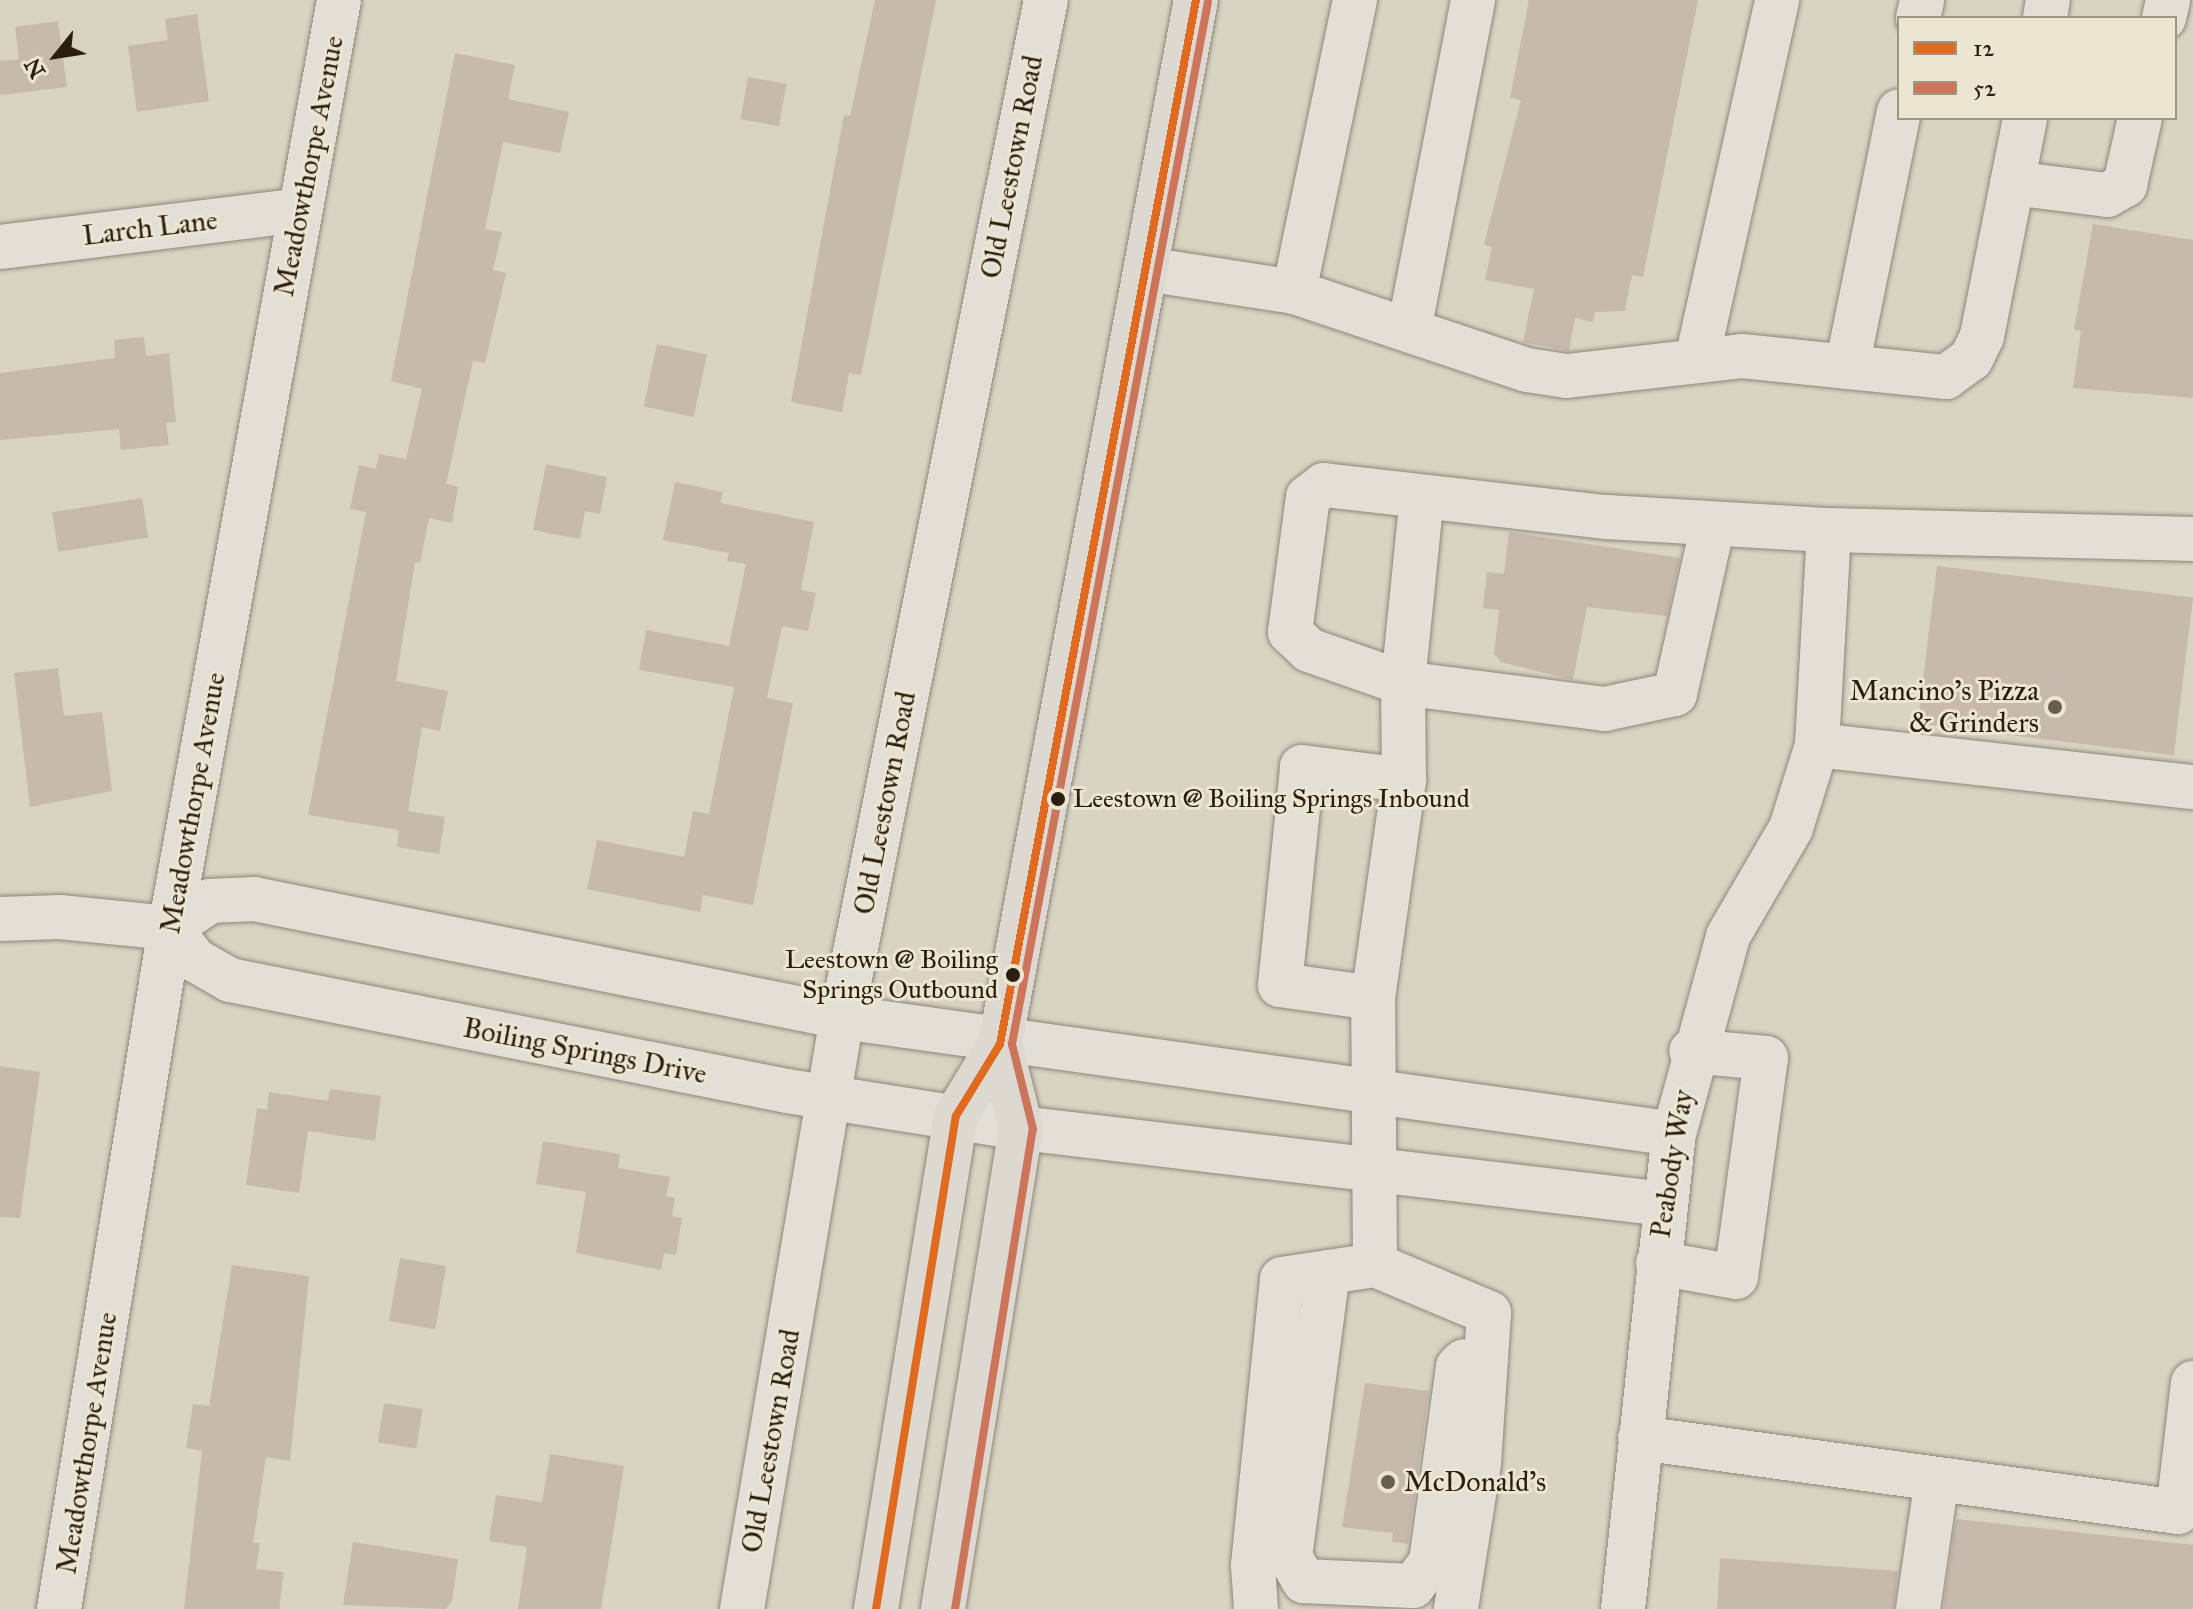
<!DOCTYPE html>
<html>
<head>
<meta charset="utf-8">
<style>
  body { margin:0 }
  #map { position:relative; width:2193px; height:1609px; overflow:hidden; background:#d9d3c2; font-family:"IM FELL Great Primer",serif }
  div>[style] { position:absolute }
  .building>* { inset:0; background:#c7b9ac; transform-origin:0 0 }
  .roads { filter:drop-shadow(0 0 2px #8d887d) drop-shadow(0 0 2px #8d887d) }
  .minor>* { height:44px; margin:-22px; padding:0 22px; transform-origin:22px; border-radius:22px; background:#e2dfd6 }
  .major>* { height:44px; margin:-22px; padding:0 22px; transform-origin:22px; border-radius:22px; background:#ddd9d0 }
  .bus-1>* { height:8px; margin:-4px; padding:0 4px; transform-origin:4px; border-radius:4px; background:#df6a20 }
  .bus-2>* { height:8px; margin:-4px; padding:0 4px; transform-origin:4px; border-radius:4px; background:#cd755a }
  .dots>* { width:22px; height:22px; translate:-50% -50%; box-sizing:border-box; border:4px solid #ece5d2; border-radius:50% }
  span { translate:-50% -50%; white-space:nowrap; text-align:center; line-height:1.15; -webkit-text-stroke:6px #ece5d2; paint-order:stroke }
  .bus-label { font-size:26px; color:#2b1e0f }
  .left { translate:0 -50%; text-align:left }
  .right { translate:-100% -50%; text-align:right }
  .street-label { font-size:28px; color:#2b1e0f }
  .poi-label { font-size:28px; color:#2b1e0f }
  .legend { position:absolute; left:1897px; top:16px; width:280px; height:104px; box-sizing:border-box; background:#ece5d2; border:2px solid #9f9584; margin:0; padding:10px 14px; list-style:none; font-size:24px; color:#2b1e0f }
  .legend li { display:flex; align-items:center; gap:16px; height:40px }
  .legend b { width:40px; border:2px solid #9f9584 }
  .north { position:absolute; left:16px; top:16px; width:80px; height:80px; -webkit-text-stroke:6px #ece5d2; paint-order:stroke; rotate:240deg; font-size:22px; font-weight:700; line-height:32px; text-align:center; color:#2b1e0f }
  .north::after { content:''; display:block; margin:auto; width:28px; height:36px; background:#2b1e0f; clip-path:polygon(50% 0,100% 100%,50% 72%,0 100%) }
</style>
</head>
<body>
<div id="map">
  <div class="building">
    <i style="clip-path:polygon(875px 0,936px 0,861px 375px,849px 373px,842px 412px,791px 402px,844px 115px,850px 116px)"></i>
    <i style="clip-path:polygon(1529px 0,1698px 0,1643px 277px,1632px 275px,1625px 311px,1595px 312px,1593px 322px,1575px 318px,1569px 351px,1523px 342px,1534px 289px,1485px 280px,1492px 247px,1484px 245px,1521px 100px,1510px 98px)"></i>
    <i style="clip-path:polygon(197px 14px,209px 101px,137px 112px,128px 46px,168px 40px,165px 19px)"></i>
    <i style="clip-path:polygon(58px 21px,67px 87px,0 95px,0 61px,19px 59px,15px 27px)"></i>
    <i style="clip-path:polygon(455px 53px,515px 65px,508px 99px,569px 112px,560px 153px,503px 142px,485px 229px,502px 232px,493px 270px,506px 273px,485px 363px,473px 361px,446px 484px,458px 487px,452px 523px,429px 518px,420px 563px,415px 562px,396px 681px,448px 691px,440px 731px,422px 727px,408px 811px,445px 817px,439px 854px,397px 847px,399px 830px,308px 815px,366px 512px,350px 509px,359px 465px,376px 469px,379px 454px,406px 459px,422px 389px,391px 381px)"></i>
    <i style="left:748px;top:77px;width:39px;height:43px;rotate:10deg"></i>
    <i style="clip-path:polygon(2093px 224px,2193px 240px,2193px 398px,2073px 388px,2081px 331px,2074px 330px)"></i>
    <i style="clip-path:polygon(144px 337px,146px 356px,169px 353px,176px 422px,166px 423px,169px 445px,121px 450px,119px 429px,0 440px,0 373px,115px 358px,114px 340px)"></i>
    <i style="left:657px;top:344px;width:51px;height:64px;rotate:12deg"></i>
    <i style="clip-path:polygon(546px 464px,607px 477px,600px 514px,585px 511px,580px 539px,533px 530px)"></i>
    <i style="clip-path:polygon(675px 482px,723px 492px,720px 503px,814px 522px,801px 590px,816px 593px,808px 631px,782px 626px,767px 698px,793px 703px,753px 905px,703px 895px,700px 912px,587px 889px,597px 840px,684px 857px,693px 811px,709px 814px,734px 687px,639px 670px,646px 630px,729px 646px,746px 564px,727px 561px,729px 553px,663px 540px)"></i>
    <i style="left:142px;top:498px;width:40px;height:91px;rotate:81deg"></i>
    <i style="clip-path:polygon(1509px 532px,1680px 558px,1667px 616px,1587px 607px,1573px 680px,1501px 662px,1494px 654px,1499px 610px,1483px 608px,1487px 572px,1504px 574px)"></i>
    <i style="left:1937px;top:566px;width:258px;height:159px;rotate:7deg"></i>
    <i style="clip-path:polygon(58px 668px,64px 716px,102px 712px,112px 791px,30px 807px,14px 673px)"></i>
    <i style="clip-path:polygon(0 1066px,40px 1072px,20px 1218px,0 1217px)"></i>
    <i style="clip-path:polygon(330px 1089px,381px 1096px,375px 1141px,308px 1131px,299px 1193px,246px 1185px,257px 1108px,267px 1110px,269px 1092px,328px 1101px)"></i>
    <i style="clip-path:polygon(543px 1141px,620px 1154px,618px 1168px,670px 1177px,666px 1196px,675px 1198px,672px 1216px,682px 1218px,676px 1255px,664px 1253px,661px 1270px,576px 1253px,586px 1192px,536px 1184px)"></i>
    <i style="left:400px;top:1258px;width:47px;height:64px;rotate:10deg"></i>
    <i style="clip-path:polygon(232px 1265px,309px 1276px,290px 1461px,266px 1457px,253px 1543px,260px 1543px,256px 1569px,284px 1572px,279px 1609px,184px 1609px,202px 1451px,186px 1448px,193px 1404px,209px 1406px)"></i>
    <i style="clip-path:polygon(1365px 1383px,1429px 1391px,1408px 1544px,1392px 1542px,1393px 1533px,1342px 1527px)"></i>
    <i style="left:384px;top:1403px;width:39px;height:40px;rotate:9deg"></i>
    <i style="clip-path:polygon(550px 1454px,624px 1466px,601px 1609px,518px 1609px,527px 1547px,489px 1541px,496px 1495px,542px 1502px)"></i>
    <i style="clip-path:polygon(1956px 1519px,2193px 1545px,2193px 1609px,1943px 1609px)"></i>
    <i style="clip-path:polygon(353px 1542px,458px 1559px,452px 1601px,446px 1609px,343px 1605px)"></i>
    <i style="clip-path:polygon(1720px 1558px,1898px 1571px,1894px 1609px,1717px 1609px)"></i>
  </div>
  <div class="roads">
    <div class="minor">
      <i style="left:1918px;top:18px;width:18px;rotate:-77deg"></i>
      <i style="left:2045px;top:18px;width:18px;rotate:-81deg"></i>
      <i style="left:2164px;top:18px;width:18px;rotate:-77deg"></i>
      <i style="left:2012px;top:183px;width:96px;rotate:7.2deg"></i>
      <i style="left:2107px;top:195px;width:21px;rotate:-29deg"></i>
      <i style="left:2125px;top:185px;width:69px;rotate:-77.4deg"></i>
      <i style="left:0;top:247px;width:302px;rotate:-7deg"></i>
      <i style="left:1146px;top:269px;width:150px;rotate:8.8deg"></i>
      <i style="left:1294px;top:292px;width:246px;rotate:18.5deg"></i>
      <i style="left:1527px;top:370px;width:40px;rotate:8.5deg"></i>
      <i style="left:1567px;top:376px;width:176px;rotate:-6.5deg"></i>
      <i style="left:1742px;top:356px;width:205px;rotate:5.9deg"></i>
      <i style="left:1946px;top:377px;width:31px;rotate:-36deg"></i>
      <i style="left:1971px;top:359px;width:25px;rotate:-64deg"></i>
      <i style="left:1982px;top:336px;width:222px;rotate:-78.8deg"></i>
      <i style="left:1294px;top:292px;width:298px;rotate:-78.2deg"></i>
      <i style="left:1409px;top:330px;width:336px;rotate:-79deg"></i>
      <i style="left:1697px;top:359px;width:368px;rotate:-77.4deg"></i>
      <i style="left:1847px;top:367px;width:261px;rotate:-78.5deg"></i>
      <i style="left:1713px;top:524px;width:174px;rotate:102.6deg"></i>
      <i style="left:1675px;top:694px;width:72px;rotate:167.9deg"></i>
      <i style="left:1605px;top:709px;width:204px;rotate:-172.7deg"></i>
      <i style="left:1403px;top:683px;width:100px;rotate:-160.7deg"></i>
      <i style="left:1309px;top:650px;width:26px;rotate:-137deg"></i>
      <i style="left:1290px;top:632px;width:136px;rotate:-82.4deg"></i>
      <i style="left:1308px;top:497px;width:20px;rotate:-37deg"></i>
      <i style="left:1324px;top:485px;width:285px;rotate:6.5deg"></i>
      <i style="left:1607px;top:517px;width:222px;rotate:3.4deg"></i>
      <i style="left:1817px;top:745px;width:378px;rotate:6.4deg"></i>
      <i style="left:0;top:919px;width:60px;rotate:-1.9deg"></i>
      <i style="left:60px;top:917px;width:111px;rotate:5.7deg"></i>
      <i style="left:170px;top:928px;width:48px;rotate:-34deg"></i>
      <i style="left:210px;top:901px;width:44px;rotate:-2.6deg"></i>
      <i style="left:254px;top:899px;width:600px;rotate:11.35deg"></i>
      <i style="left:842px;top:1017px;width:840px;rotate:8deg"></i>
      <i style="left:170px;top:928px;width:41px;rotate:52deg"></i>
      <i style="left:195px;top:960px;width:40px;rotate:29.7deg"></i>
      <i style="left:230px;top:980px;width:568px;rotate:11.27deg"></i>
      <i style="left:787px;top:1091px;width:237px;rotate:9deg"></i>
      <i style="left:1021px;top:1128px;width:647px;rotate:6.74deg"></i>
      <i style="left:1373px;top:998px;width:94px;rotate:-172deg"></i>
      <i style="left:1280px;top:985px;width:219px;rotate:-84.2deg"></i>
      <i style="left:1302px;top:767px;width:103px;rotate:7.3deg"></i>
      <i style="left:1658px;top:1263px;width:79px;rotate:10.2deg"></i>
      <i style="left:1736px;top:1277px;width:221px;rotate:-82.2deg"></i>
      <i style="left:1766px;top:1058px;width:75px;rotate:-174.7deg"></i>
      <i style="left:1375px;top:1265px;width:267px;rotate:-90.4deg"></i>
      <i style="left:1373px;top:998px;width:220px;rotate:-81.9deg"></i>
      <i style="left:1404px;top:780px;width:97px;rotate:-90.6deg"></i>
      <i style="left:1403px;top:683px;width:187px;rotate:-84.2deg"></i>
      <i style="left:1328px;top:1272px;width:288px;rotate:97.6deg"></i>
      <i style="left:1290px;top:1557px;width:28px;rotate:60deg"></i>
      <i style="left:1304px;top:1581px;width:109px;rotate:2.6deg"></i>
      <i style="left:1413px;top:1586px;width:30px;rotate:-53deg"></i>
      <i style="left:1431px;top:1562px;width:197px;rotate:-82.1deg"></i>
      <i style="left:1458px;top:1367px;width:8px;rotate:-45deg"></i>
      <i style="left:1640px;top:1438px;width:543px;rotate:7.83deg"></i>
      <i style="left:2178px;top:1512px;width:130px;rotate:-83.4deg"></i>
      <i style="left:59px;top:1609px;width:690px;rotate:-80.74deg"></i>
      <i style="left:170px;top:928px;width:943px;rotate:-79.68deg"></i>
      <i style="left:742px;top:1609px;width:600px;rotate:-80.41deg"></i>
      <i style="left:842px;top:1017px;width:1037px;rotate:-78.66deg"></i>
      <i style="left:1256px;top:1609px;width:44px;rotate:-93.9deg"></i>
      <i style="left:1253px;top:1565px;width:287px;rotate:-84.2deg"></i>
      <i style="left:1282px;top:1279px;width:94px;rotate:-8.6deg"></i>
      <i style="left:1375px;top:1265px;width:124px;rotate:22.8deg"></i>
      <i style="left:1489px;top:1313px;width:150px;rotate:93.8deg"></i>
      <i style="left:1479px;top:1463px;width:148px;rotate:99deg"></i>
      <i style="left:1623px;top:1609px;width:478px;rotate:-83.9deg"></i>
      <i style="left:1674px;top:1134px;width:205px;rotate:-74.7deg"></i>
      <i style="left:1728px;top:936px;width:125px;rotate:-59.7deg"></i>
      <i style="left:1791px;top:828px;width:87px;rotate:-72.6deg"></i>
      <i style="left:1817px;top:745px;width:215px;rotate:-86.8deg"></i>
      <i style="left:1829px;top:530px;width:364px;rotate:1.4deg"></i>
      <i style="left:1918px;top:1609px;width:131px;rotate:-81.7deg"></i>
    </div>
    <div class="major">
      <i style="left:876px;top:1609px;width:499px;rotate:-80.8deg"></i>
      <i style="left:956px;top:1116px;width:84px;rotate:-58.6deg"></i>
      <i style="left:1000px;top:1044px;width:1062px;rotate:-79.37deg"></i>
      <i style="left:943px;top:1609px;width:487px;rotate:-80.8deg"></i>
      <i style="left:1021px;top:1128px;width:87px;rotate:-104deg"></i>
    </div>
  </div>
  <div class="bus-1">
    <i style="left:876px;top:1609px;width:499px;rotate:-80.8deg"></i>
    <i style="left:956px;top:1116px;width:84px;rotate:-58.6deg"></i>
    <i style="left:1000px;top:1044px;width:1062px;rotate:-79.37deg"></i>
  </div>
  <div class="bus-2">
    <i style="left:955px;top:1609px;width:486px;rotate:-80.8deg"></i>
    <i style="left:1033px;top:1129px;width:88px;rotate:-103.9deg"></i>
    <i style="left:1012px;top:1044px;width:1060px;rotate:-79.35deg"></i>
  </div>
  <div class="dots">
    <i style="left:2055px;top:707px;background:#685d4e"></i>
    <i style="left:1058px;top:799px;background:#2b1e0f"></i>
    <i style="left:1013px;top:975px;background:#2b1e0f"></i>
    <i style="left:1388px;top:1482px;background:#685d4e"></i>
  </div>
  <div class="bus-label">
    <span class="left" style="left:1073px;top:799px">Leestown @ Boiling Springs Inbound</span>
    <span class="right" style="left:998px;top:975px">Leestown @ Boiling<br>Springs Outbound</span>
  </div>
  <div class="street-label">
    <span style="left:309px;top:166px;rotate:-79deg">Meadowthorpe Avenue</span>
    <span style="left:1012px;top:167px;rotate:-79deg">Old Leestown Road</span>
    <span style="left:150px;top:228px;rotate:-7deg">Larch Lane</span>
    <span style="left:193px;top:803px;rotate:-80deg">Meadowthorpe Avenue</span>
    <span style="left:885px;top:803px;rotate:-79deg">Old Leestown Road</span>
    <span style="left:585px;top:1051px;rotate:11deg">Boiling Springs Drive</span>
    <span style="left:1672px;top:1164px;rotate:-81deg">Peabody Way</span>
    <span style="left:771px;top:1441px;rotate:-80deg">Old Leestown Road</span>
    <span style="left:87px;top:1443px;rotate:-81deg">Meadowthorpe Avenue</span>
  </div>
  <div class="poi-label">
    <span class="right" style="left:2039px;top:707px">Mancino's Pizza<br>&amp; Grinders</span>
    <span class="left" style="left:1404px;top:1482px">McDonald's</span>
  </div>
  <ul class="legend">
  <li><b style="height:10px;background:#df6a20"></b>12</li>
  <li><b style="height:10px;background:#cd755a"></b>52</li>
  </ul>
  <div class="north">N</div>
</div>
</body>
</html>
